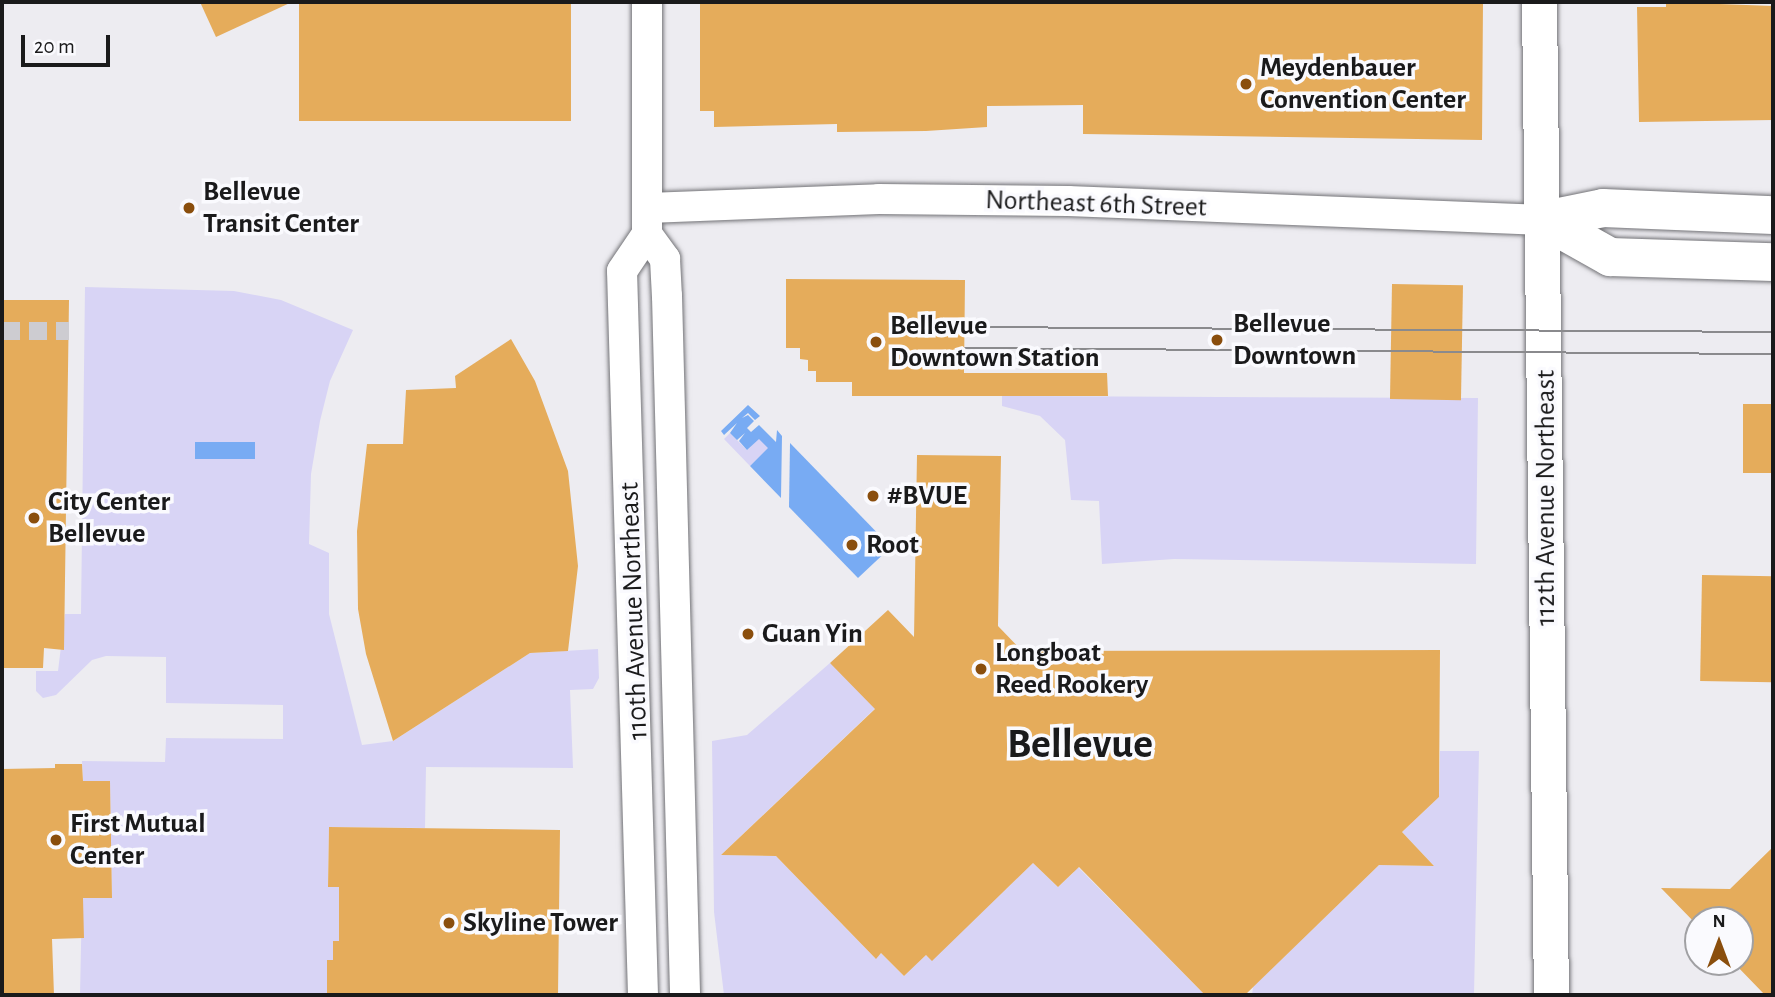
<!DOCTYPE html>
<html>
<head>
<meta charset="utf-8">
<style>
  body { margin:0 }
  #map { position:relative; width:1775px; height:997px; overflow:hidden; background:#edecf1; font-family:"Alegreya Sans",sans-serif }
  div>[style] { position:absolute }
  .green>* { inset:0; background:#d8d4f5 }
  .water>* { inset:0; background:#78abf3; transform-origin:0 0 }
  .building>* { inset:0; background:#e5ac5b; transform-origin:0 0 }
  .pedestrian-tunnel>* { height:18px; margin-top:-9px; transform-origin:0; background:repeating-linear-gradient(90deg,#cdccd1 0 18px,transparent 0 27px) }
  .roads { filter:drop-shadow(0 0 2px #737377) drop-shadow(0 0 2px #737377) }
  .tertiary>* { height:30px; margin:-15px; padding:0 15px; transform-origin:15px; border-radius:15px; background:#fff }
  .secondary>* { height:35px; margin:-17.5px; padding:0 17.5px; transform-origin:17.5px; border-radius:17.5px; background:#fff }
  .motorway>* { height:38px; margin:-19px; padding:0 19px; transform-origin:19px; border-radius:19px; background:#fff }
  .tram>* { height:2px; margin:-1px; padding:0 1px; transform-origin:1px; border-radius:1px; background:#8a8a8d }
  .dots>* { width:19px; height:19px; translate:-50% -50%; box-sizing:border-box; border:4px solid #fafafe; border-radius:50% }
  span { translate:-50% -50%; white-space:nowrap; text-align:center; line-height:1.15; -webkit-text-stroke:7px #fafafe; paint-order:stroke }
  .poi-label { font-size:28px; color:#1a1a1b; font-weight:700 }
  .left { translate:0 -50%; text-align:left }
  .street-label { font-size:28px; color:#1a1a1b }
  .town-label { font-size:42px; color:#1a1a1b; font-weight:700 }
  .frame { position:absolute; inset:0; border:4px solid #1a1a1b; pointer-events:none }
  .north { position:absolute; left:1684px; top:906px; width:70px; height:70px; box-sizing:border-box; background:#fafafe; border:2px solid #a0a0a3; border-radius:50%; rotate:0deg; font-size:19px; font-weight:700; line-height:28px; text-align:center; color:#1a1a1b }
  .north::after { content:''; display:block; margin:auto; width:24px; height:32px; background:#8a4e0d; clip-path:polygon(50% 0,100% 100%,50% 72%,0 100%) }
  .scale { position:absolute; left:21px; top:35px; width:89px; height:32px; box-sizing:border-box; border:4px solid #1a1a1b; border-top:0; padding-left:9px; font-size:21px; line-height:24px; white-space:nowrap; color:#1a1a1b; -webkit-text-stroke:5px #fafafe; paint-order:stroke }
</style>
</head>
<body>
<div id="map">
  <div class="green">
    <i style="clip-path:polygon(85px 287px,234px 291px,281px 300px,353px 330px,330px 381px,320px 421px,311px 474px,309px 544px,329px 553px,329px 614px,362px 745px,393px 741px,530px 653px,598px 649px,599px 678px,593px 689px,570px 690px,573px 768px,426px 767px,425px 828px,329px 827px,328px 887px,339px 887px,339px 941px,333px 941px,333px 960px,327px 960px,327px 995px,80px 995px,82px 898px,112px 897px,110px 782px,83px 781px,82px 761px,165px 762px,166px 738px,283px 739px,283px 705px,166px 703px,166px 657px,106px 656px,92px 660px,56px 695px,43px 698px,36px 691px,36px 671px,58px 671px,65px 614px,81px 614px)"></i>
    <i style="clip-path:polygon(1002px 396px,1478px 398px,1476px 564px,1174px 559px,1102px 564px,1099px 501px,1071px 500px,1065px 440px,1040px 416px,1002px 406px)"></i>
    <i style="clip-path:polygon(730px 433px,747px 450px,759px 438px,769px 448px,750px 466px,724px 439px)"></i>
    <i style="clip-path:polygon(830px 663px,885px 699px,721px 855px,776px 856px,875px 958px,881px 953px,904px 976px,926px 955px,932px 960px,1033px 863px,1058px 887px,1074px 872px,1068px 864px,1072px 861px,1205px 995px,724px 995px,714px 912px,712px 741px,747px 735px)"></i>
    <i style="clip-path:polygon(1440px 751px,1479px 751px,1474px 995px,1252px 995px,1253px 987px,1379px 865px,1434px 866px,1402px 832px,1439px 797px)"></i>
  </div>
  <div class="water">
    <i style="clip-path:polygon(748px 405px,760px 416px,755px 420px,748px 413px,742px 418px,748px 415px,754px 421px,747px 428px,751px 432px,759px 425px,776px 442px,777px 430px,782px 436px,781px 498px,750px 466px,768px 448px,759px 439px,747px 450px,739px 441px,745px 433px,737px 440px,730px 433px,737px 423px,724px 435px,721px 431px)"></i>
    <i style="left:195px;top:442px;width:60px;height:17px"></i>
    <i style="clip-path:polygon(790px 443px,891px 547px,858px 578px,789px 507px)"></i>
  </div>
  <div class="building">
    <i style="clip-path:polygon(200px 2px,292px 2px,216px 37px)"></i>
    <i style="left:299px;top:2px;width:272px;height:119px"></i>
    <i style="clip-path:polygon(700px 2px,1483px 2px,1482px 140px,1083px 134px,1083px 105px,987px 106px,987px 127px,926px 131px,837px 132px,837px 124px,714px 127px,714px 111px,700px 111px)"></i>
    <i style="clip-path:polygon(1666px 2px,1773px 6px,1773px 120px,1639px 122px,1637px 7px,1666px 7px)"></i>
    <i style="clip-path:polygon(786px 279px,965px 280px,964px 373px,1107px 373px,1108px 396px,852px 396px,852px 382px,816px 382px,816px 371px,808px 371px,808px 360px,800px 359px,800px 348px,786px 348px)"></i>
    <i style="left:1392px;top:284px;width:71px;height:115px;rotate:1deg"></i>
    <i style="clip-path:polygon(2px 300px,69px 300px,64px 650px,44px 648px,43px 668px,2px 668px)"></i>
    <i style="clip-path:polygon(511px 339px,535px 381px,568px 471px,578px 566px,568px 651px,530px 653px,393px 741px,366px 654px,358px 609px,357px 531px,367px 444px,403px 444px,406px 390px,456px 388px,455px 376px)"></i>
    <i style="left:1743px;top:404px;width:30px;height:69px"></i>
    <i style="clip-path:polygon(917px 455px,1001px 456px,998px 626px,1022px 651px,1440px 650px,1439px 797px,1402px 832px,1434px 866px,1379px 865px,1245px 995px,1205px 995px,1079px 867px,1058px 887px,1033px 863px,932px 961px,926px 955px,904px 976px,881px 953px,876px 959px,776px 856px,721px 855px,875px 709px,830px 663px,888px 610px,914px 637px)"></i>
    <i style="left:1702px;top:575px;width:71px;height:106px;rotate:1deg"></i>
    <i style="clip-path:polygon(55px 764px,82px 764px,83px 781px,110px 781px,112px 898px,83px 898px,84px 938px,52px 939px,54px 995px,2px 995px,2px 769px,55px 768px)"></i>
    <i style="clip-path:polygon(329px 827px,560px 830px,558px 995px,327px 995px,327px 960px,333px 960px,333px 941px,339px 941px,339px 887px,328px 887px)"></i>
    <i style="clip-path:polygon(1773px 847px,1773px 995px,1765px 995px,1733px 962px,1740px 962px,1740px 920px,1698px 920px,1698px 926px,1661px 888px,1730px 889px)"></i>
  </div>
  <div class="pedestrian-tunnel">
    <i style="left:2px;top:331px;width:67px"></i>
  </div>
  <div class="roads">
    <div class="tertiary">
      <i style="left:648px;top:208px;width:231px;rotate:-2.2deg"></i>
      <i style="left:879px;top:199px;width:189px;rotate:0.6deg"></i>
      <i style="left:1068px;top:201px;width:476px;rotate:2.3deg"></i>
      <i style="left:647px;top:234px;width:31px;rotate:54deg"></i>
      <i style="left:665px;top:259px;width:37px;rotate:87deg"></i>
      <i style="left:667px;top:296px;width:699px;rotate:88.52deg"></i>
      <i style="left:643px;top:995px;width:724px;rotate:-91.66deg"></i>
      <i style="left:622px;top:271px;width:45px;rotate:-56deg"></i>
      <i style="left:647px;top:234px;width:232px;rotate:-90deg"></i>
    </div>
    <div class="secondary">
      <i style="left:1539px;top:2px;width:993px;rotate:89.31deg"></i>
    </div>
    <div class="motorway">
      <i style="left:1544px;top:220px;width:76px;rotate:29.3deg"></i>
      <i style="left:1610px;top:257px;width:163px;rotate:1.8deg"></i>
      <i style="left:1544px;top:220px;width:60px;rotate:-11.5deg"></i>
      <i style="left:1603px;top:208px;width:170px;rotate:2.4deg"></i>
    </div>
  </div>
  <div class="tram">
    <i style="left:965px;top:327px;width:808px;rotate:0.35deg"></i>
    <i style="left:965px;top:348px;width:808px;rotate:0.43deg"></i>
  </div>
  <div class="dots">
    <i style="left:1246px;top:84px;background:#8a4e0d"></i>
    <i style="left:189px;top:208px;background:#8a4e0d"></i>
    <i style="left:1217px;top:340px;background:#8a4e0d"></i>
    <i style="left:876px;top:342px;background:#8a4e0d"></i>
    <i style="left:873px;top:496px;background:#8a4e0d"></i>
    <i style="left:34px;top:518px;background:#8a4e0d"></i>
    <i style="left:852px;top:545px;background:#8a4e0d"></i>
    <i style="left:748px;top:634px;background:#8a4e0d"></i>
    <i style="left:981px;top:669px;background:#8a4e0d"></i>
    <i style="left:56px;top:840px;background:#8a4e0d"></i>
    <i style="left:449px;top:923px;background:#8a4e0d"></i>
  </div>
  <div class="poi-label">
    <span class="left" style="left:1260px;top:84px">Meydenbauer<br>Convention Center</span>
    <span class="left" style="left:203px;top:208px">Bellevue<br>Transit Center</span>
    <span class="left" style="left:1233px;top:340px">Bellevue<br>Downtown</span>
    <span class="left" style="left:890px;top:342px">Bellevue<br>Downtown Station</span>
    <span class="left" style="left:887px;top:496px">#BVUE</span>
    <span class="left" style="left:48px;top:518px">City Center<br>Bellevue</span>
    <span class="left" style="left:866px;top:545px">Root</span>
    <span class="left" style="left:762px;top:634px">Guan Yin</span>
    <span class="left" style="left:995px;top:669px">Longboat<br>Reed Rookery</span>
    <span class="left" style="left:70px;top:840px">First Mutual<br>Center</span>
    <span class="left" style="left:463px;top:923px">Skyline Tower</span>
  </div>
  <div class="street-label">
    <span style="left:1096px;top:204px;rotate:2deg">Northeast 6th Street</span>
    <span style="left:1546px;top:498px;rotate:-90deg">112th Avenue Northeast</span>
    <span style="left:634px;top:611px;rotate:-92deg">110th Avenue Northeast</span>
  </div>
  <div class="town-label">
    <span style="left:1080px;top:744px">Bellevue</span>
  </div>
  <div class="frame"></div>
  <div class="north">N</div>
  <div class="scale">20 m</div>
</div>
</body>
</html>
